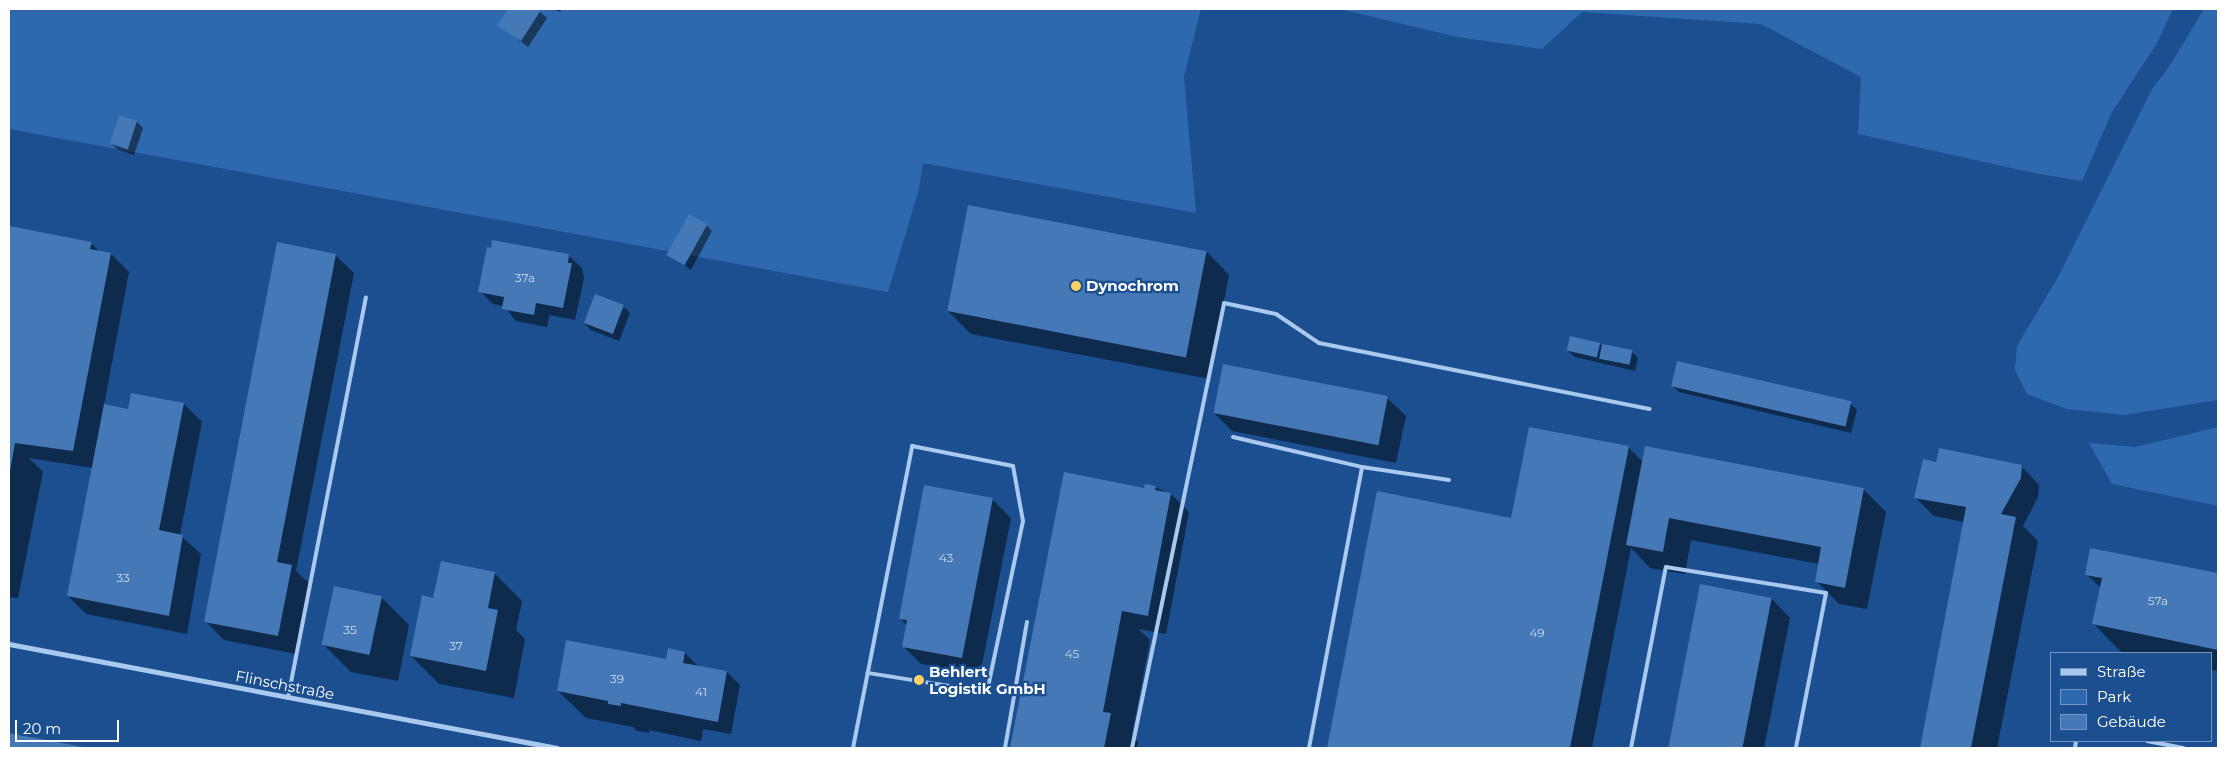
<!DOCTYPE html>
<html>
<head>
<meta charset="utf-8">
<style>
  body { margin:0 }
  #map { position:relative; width:2227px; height:757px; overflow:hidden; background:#1b4f8f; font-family:Montserrat,sans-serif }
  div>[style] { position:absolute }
  .green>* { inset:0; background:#2e69ad }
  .shadow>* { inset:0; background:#0007 }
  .building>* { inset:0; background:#4478b7; transform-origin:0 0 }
  .lane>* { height:4px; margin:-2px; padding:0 2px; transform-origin:2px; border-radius:2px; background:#a9c9ee }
  .street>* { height:5px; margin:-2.5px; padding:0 2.5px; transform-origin:2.5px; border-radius:2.5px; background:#a9c9ee }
  .dots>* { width:14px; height:14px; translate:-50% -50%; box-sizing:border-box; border:2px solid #1b4f8f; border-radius:50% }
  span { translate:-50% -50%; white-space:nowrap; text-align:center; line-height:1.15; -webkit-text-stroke:4.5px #1b4f8f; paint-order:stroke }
  .number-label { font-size:12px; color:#d0dded }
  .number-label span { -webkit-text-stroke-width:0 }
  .poi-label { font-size:15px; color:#fff; font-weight:700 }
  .left { translate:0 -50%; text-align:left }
  .street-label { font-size:15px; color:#fff }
  .frame { position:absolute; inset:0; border:10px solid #fff; pointer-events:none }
  .legend { position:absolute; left:2050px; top:652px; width:162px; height:90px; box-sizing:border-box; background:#1b4f8f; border:1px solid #7695bc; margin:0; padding:6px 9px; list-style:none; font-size:15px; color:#fff }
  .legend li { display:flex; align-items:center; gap:10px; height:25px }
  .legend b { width:25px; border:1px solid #7695bc }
  .scale { position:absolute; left:15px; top:720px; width:104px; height:22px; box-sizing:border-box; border:2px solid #fff; border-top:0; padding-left:6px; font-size:15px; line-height:18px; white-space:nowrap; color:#fff; -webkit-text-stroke:4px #1b4f8f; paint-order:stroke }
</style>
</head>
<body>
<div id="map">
  <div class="green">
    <i style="clip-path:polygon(9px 9px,1201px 9px,1184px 77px,1196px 213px,923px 163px,919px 189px,888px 292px,9px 129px)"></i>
    <i style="clip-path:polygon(1340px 9px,2173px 9px,2156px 45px,2112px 112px,2082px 181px,2034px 173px,1858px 134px,1861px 77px,1761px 24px,1582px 12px,1542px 49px,1457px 37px)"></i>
    <i style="clip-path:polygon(2204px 9px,2218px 9px,2218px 400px,2124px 415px,2067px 409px,2027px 394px,2015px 370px,2017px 346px,2058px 277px,2152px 89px,2167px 70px)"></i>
    <i style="clip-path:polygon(2218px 427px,2218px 506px,2112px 484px,2089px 443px,2135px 447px)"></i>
  </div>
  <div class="shadow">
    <i style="clip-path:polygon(509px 9px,537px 9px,547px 18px,528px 47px,499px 25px)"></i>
    <i style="clip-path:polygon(554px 9px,562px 9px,560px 12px)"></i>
    <i style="clip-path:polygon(120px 116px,137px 122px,143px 128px,134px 155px,117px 149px,111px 143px)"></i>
    <i style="clip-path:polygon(706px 225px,712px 231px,691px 270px,669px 254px)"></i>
    <i style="clip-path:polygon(9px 228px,91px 243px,100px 252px,111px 254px,129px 272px,104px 405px,129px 410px,184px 404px,202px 422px,180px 535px,201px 554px,187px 634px,86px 614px,68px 596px,93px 468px,29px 458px,43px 472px,18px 598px,9px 597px)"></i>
    <i style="clip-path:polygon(1207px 252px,1229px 275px,1209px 379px,971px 334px,948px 311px)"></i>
    <i style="clip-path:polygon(335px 255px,354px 273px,296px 571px,310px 584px,296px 654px,224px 640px,206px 622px)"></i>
    <i style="clip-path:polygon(569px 256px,582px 268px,584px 278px,575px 320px,549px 315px,547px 327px,516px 321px,504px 306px,493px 304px,480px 291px)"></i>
    <i style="clip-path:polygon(596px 295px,624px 307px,630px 313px,619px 341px,591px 330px,584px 323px)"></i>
    <i style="clip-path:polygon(1600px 344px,1603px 347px,1631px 351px,1638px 358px,1635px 371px,1575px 357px,1568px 351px)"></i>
    <i style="clip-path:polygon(1673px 386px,1850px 403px,1857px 410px,1851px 433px,1679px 392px)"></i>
    <i style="clip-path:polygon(1387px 398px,1406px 416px,1396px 463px,1232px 431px,1214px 413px)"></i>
    <i style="clip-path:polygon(1628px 447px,1643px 462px,1646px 448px,1864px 490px,1886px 512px,1867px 609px,1839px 604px,1816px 581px,1819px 564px,1691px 540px,1685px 574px,1650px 568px,1631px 548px,1592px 748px,1328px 748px,1378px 493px,1512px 519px)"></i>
    <i style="clip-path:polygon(1937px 464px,2021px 466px,2039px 485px,2038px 497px,2023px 526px,2038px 541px,1997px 748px,1921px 748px,1964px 522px,1934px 516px,1916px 498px)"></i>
    <i style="clip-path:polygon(1155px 487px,1171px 494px,1189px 512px,1166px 634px,1138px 629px,1150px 640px,1132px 735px,1138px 742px,1137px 748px,1012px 748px,1042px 596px,1145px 489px)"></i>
    <i style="clip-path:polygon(992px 499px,1011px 518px,980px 675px,921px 664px,903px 646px,907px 626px,900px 618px)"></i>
    <i style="clip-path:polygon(2091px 549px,2218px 574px,2218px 671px,2211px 670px,2211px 653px,2121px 652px,2094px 624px,2101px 588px,2086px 574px)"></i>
    <i style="clip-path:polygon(494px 573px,522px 601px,516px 630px,525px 639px,514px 698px,439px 684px,411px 656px,434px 599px)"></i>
    <i style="clip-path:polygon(1701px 585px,1772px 599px,1790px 618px,1764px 748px,1668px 748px)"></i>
    <i style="clip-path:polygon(381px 597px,409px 625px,398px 681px,351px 672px,324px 645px)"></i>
    <i style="clip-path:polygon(669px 650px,685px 653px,699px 667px,727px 672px,740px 685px,731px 734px,703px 729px,701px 741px,649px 730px,649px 733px,637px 731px,633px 727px,586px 718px,558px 691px,667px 661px)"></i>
    <i style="clip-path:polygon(9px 735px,81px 748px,9px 748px)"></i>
  </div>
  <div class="building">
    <i style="clip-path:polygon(508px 9px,541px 10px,521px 41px,497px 26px)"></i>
    <i style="left:119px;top:115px;width:19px;height:30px;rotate:18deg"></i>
    <i style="left:968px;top:205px;width:243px;height:108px;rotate:11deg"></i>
    <i style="left:689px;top:214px;width:21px;height:47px;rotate:29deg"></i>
    <i style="clip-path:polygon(9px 226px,92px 242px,90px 249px,111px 253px,73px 451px,15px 443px,10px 471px)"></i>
    <i style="clip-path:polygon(492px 240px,569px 254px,568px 263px,572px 263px,563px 308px,536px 303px,534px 315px,502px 309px,504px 297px,478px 292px,487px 247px,491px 248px)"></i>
    <i style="clip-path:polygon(277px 242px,336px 254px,277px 562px,292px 565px,278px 636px,204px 622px)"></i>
    <i style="left:595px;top:294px;width:31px;height:31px;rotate:21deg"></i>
    <i style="left:1570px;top:336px;width:31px;height:15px;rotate:13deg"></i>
    <i style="left:1602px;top:344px;width:31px;height:15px;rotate:11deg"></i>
    <i style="left:1677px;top:361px;width:179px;height:26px;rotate:13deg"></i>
    <i style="left:1223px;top:364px;width:168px;height:50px;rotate:11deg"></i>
    <i style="clip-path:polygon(131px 393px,184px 403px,159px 530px,183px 535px,169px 616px,67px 596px,104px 404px,128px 409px)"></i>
    <i style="clip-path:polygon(1529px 427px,1629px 446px,1570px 748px,1327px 748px,1377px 491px,1511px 518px)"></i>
    <i style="clip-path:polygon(1645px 446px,1864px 488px,1845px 588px,1815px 582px,1821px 547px,1669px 518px,1663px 552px,1626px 545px)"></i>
    <i style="clip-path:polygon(1939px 448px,2022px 465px,2021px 478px,2001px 514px,2016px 517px,1971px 748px,1920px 748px,1966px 507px,1914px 498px,1923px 459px,1936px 462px)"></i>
    <i style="clip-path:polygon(1064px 472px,1144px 488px,1145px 484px,1156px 486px,1155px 490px,1171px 493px,1148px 616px,1122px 611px,1103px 712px,1111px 713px,1104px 748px,1010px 748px)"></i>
    <i style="clip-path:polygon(924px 485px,993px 498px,962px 658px,902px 647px,907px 620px,899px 619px)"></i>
    <i style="clip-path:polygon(2090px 548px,2218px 573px,2218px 650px,2092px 624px,2102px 578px,2085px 575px)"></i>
    <i style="clip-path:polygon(441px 561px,495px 572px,488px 608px,498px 610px,486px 671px,410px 656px,422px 595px,433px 598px)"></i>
    <i style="left:1700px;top:584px;width:73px;height:167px;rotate:11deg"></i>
    <i style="left:334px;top:586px;width:49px;height:60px;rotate:12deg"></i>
    <i style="clip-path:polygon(566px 640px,666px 659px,668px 648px,685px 652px,683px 663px,727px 671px,718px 722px,621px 703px,621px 706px,608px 704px,608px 701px,557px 691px)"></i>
    <i style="clip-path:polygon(9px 733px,83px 747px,83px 748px,9px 748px)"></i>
  </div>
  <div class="lane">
    <i style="left:1233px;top:437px;width:132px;rotate:13.1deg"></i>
    <i style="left:288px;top:698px;width:408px;rotate:-79deg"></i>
    <i style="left:2147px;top:741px;width:37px;rotate:11deg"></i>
    <i style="left:853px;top:748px;width:308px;rotate:-78.9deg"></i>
    <i style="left:912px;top:446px;width:103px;rotate:11.2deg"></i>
    <i style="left:1013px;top:466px;width:56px;rotate:79.7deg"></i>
    <i style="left:1023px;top:521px;width:175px;rotate:101.9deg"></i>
    <i style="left:987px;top:692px;width:121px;rotate:-170.9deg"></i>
    <i style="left:1005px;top:748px;width:128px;rotate:-80.1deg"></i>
    <i style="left:1132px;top:748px;width:454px;rotate:-78.3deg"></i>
    <i style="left:1224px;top:303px;width:53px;rotate:11.9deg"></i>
    <i style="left:1276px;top:314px;width:52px;rotate:34deg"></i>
    <i style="left:1319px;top:343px;width:337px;rotate:11.3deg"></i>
    <i style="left:1309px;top:748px;width:286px;rotate:-79.3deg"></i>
    <i style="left:1362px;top:467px;width:88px;rotate:8.5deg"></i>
    <i style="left:1631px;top:748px;width:184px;rotate:-79.1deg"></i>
    <i style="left:1666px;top:567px;width:162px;rotate:9.2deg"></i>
    <i style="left:1826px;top:593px;width:158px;rotate:101deg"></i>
    <i style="left:2075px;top:748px;width:7px;rotate:-82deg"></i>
  </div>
  <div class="street">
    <i style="left:9px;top:644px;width:558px;rotate:10.75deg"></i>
  </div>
  <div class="dots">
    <i style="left:1076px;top:286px;background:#ffd166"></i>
    <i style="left:919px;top:680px;background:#ffd166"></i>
  </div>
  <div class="number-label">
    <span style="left:525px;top:278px">37a</span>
    <span style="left:946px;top:558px">43</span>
    <span style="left:123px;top:578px">33</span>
    <span style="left:2158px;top:601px">57a</span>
    <span style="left:350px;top:630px">35</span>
    <span style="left:1537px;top:633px">49</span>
    <span style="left:456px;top:646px">37</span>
    <span style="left:1072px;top:654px">45</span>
    <span style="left:617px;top:679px">39</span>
    <span style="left:701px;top:692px">41</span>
  </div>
  <div class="poi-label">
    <span class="left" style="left:1086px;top:286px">Dynochrom</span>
    <span class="left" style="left:929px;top:680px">Behlert<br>Logistik GmbH</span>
  </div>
  <div class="street-label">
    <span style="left:285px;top:685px;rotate:11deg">Flinschstraße</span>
  </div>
  <div class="frame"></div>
  <ul class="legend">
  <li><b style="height:6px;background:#a9c9ee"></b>Straße</li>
  <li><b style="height:14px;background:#2e69ad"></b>Park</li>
  <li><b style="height:14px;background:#4478b7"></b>Gebäude</li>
  </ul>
  <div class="scale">20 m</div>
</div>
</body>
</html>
